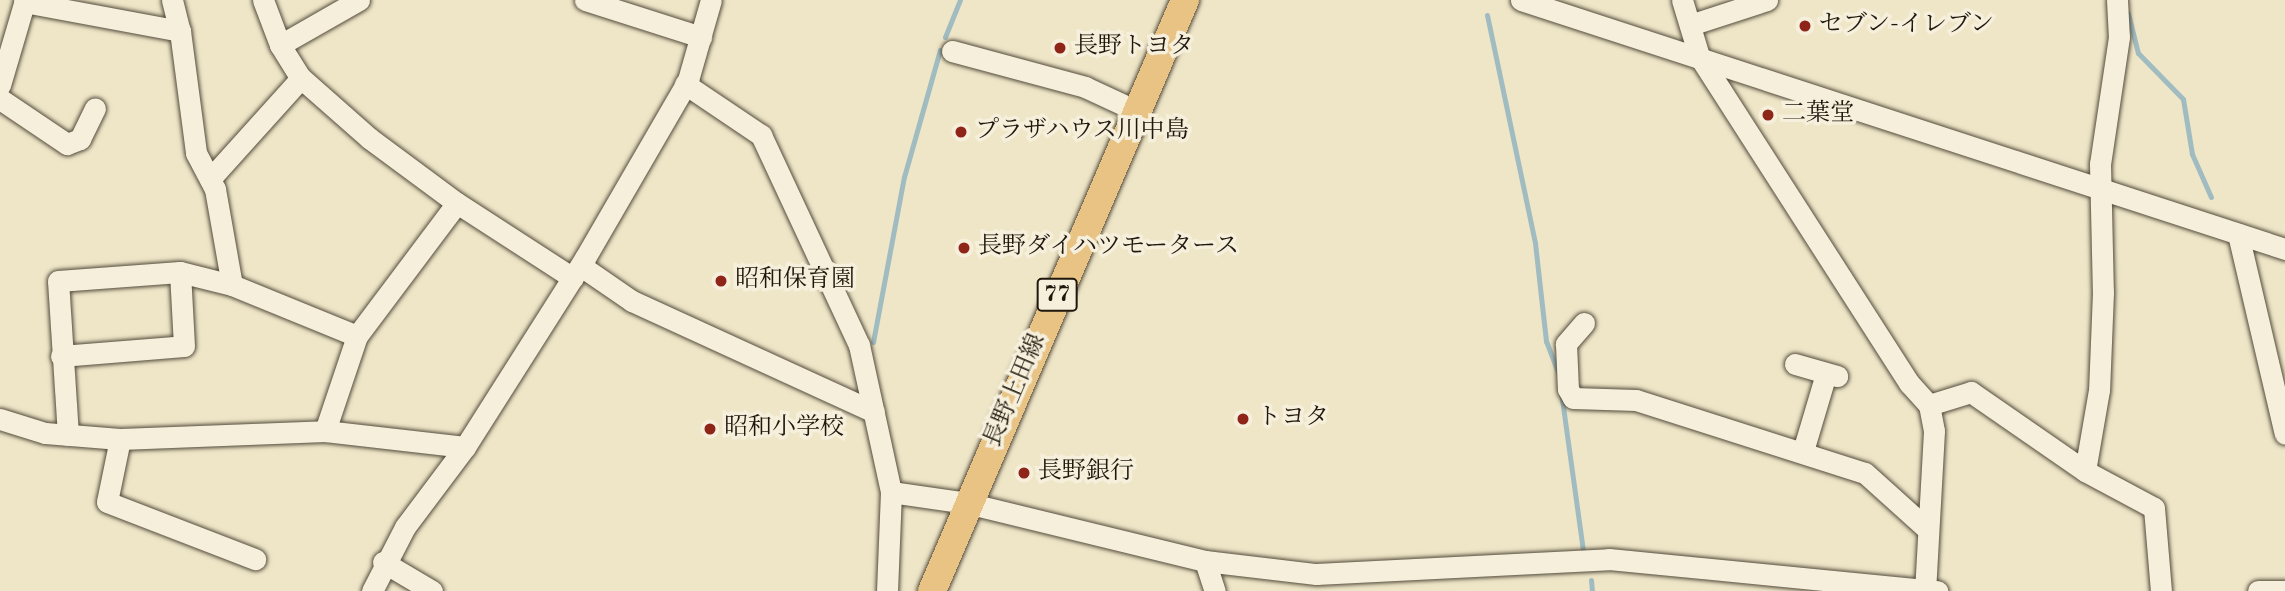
<!DOCTYPE html>
<html>
<head>
<meta charset="utf-8">
<style>
  body { margin:0 }
  #map { position:relative; width:2285px; height:591px; overflow:hidden; background:#efe6c8; font-family:"Old Standard TT","Noto Serif JP",serif }
  div>[style] { position:absolute }
  .stream>* { height:5px; margin:-2.5px; padding:0 2.5px; transform-origin:2.5px; border-radius:2.5px; background:#a0bcc1 }
  .roads { filter:drop-shadow(0 0 2px #534b3b) drop-shadow(0 0 2px #534b3b) }
  .minor>* { height:21px; margin:-10.5px; padding:0 10.5px; transform-origin:10.5px; border-radius:10.5px; background:#f5efdb }
  .major>* { height:28px; margin:-14px; padding:0 14px; transform-origin:14px; border-radius:14px; background:#e8c384 }
  .dots>* { width:19px; height:19px; translate:-50% -50%; box-sizing:border-box; border:4px solid #f5efdb; border-radius:50% }
  span { translate:-50% -50%; white-space:nowrap; text-align:center; line-height:1.15; -webkit-text-stroke:7px #f5efdb; paint-order:stroke }
  .shield-label span { padding:2px 5px; background:#f5efdb; border:2px solid; border-radius:5px; -webkit-text-stroke-width:0 }
  .shield-label { font-size:23px; color:#1f170c; font-weight:700 }
  .poi-label { font-size:24px; color:#1f170c }
  .left { translate:0 -50%; text-align:left }
  .street-label { font-size:24px; color:#1f170c }
</style>
</head>
<body>
<div id="map">
  <div class="stream">
    <i style="left:2128px;top:13px;width:41px;rotate:76deg"></i>
    <i style="left:2138px;top:53px;width:64px;rotate:45.6deg"></i>
    <i style="left:2183px;top:99px;width:56px;rotate:80.7deg"></i>
    <i style="left:2192px;top:154px;width:47px;rotate:66.2deg"></i>
    <i style="left:1487px;top:15px;width:233px;rotate:78.1deg"></i>
    <i style="left:1535px;top:243px;width:99px;rotate:83.6deg"></i>
    <i style="left:1546px;top:341px;width:36px;rotate:69deg"></i>
    <i style="left:945px;top:37px;width:40px;rotate:-68deg"></i>
    <i style="left:873px;top:342px;width:168px;rotate:-79.4deg"></i>
    <i style="left:904px;top:177px;width:132px;rotate:-74.2deg"></i>
    <i style="left:1561px;top:392px;width:160px;rotate:82.1deg"></i>
    <i style="left:1591px;top:580px;width:11px;rotate:85deg"></i>
  </div>
  <div class="roads">
    <div class="minor">
      <i style="left:172px;top:0;width:32px;rotate:76deg"></i>
      <i style="left:263px;top:0;width:48px;rotate:69.3deg"></i>
      <i style="left:280px;top:45px;width:39px;rotate:58deg"></i>
      <i style="left:301px;top:78px;width:91px;rotate:41.4deg"></i>
      <i style="left:369px;top:138px;width:109px;rotate:36.5deg"></i>
      <i style="left:457px;top:203px;width:138px;rotate:32.9deg"></i>
      <i style="left:585px;top:0;width:122px;rotate:17.7deg"></i>
      <i style="left:1521px;top:0;width:804px;rotate:18.05deg"></i>
      <i style="left:1682px;top:0;width:59px;rotate:73.1deg"></i>
      <i style="left:1699px;top:56px;width:389px;rotate:57.3deg"></i>
      <i style="left:1909px;top:383px;width:30px;rotate:48deg"></i>
      <i style="left:1929px;top:405px;width:26px;rotate:79deg"></i>
      <i style="left:1934px;top:431px;width:160px;rotate:93.2deg"></i>
      <i style="left:2117px;top:0;width:37px;rotate:87deg"></i>
      <i style="left:2119px;top:37px;width:128px;rotate:98.5deg"></i>
      <i style="left:2100px;top:164px;width:128px;rotate:88.7deg"></i>
      <i style="left:2103px;top:292px;width:98px;rotate:92.3deg"></i>
      <i style="left:2099px;top:390px;width:82px;rotate:99.8deg"></i>
      <i style="left:2085px;top:471px;width:78px;rotate:28.2deg"></i>
      <i style="left:2154px;top:508px;width:83px;rotate:85.2deg"></i>
      <i style="left:24px;top:2px;width:159px;rotate:10.5deg"></i>
      <i style="left:180px;top:31px;width:123px;rotate:82.5deg"></i>
      <i style="left:196px;top:153px;width:41px;rotate:62.2deg"></i>
      <i style="left:215px;top:189px;width:97px;rotate:80deg"></i>
      <i style="left:1690px;top:25px;width:81px;rotate:-18deg"></i>
      <i style="left:280px;top:45px;width:91px;rotate:-29.7deg"></i>
      <i style="left:952px;top:51px;width:138px;rotate:15.1deg"></i>
      <i style="left:1085px;top:87px;width:57px;rotate:24.8deg"></i>
      <i style="left:685px;top:84px;width:92px;rotate:33.9deg"></i>
      <i style="left:761px;top:135px;width:232px;rotate:65deg"></i>
      <i style="left:859px;top:345px;width:150px;rotate:77.7deg"></i>
      <i style="left:891px;top:492px;width:99px;rotate:92.3deg"></i>
      <i style="left:0;top:85px;width:89px;rotate:-73.6deg"></i>
      <i style="left:0;top:99px;width:81px;rotate:33.9deg"></i>
      <i style="left:67px;top:144px;width:14px;rotate:-21deg"></i>
      <i style="left:80px;top:139px;width:34px;rotate:-64deg"></i>
      <i style="left:210px;top:179px;width:136px;rotate:-48deg"></i>
      <i style="left:2238px;top:234px;width:205px;rotate:76.8deg"></i>
      <i style="left:581px;top:266px;width:62px;rotate:34.5deg"></i>
      <i style="left:632px;top:301px;width:266px;rotate:24.6deg"></i>
      <i style="left:1584px;top:323px;width:28px;rotate:131deg"></i>
      <i style="left:1566px;top:344px;width:45px;rotate:87.5deg"></i>
      <i style="left:1568px;top:389px;width:10px;rotate:61deg"></i>
      <i style="left:1573px;top:398px;width:63px;rotate:1.8deg"></i>
      <i style="left:1636px;top:400px;width:240px;rotate:17.7deg"></i>
      <i style="left:1865px;top:473px;width:81px;rotate:42deg"></i>
      <i style="left:61px;top:356px;width:123px;rotate:-4.6deg"></i>
      <i style="left:184px;top:346px;width:74px;rotate:-93.1deg"></i>
      <i style="left:1795px;top:364px;width:44px;rotate:15.9deg"></i>
      <i style="left:1929px;top:405px;width:44px;rotate:-17.2deg"></i>
      <i style="left:1971px;top:392px;width:139px;rotate:34.7deg"></i>
      <i style="left:0;top:419px;width:47px;rotate:17.3deg"></i>
      <i style="left:45px;top:433px;width:75px;rotate:4.6deg"></i>
      <i style="left:120px;top:439px;width:205px;rotate:-2.2deg"></i>
      <i style="left:325px;top:431px;width:141px;rotate:6.5deg"></i>
      <i style="left:325px;top:431px;width:100px;rotate:-71.4deg"></i>
      <i style="left:357px;top:336px;width:166px;rotate:-53.1deg"></i>
      <i style="left:68px;top:435px;width:154px;rotate:-93.7deg"></i>
      <i style="left:58px;top:281px;width:122px;rotate:-4.2deg"></i>
      <i style="left:180px;top:272px;width:54px;rotate:14deg"></i>
      <i style="left:232px;top:285px;width:135px;rotate:22.2deg"></i>
      <i style="left:120px;top:439px;width:64px;rotate:101.7deg"></i>
      <i style="left:107px;top:502px;width:159px;rotate:21.1deg"></i>
      <i style="left:1803px;top:451px;width:80px;rotate:-73.4deg"></i>
      <i style="left:891px;top:492px;width:77px;rotate:8.2deg"></i>
      <i style="left:967px;top:503px;width:245px;rotate:13.7deg"></i>
      <i style="left:1205px;top:561px;width:112px;rotate:6.7deg"></i>
      <i style="left:1316px;top:574px;width:293px;rotate:-2.9deg"></i>
      <i style="left:1609px;top:559px;width:330px;rotate:5.6deg"></i>
      <i style="left:1205px;top:561px;width:32px;rotate:72deg"></i>
      <i style="left:383px;top:562px;width:57px;rotate:30.6deg"></i>
      <i style="left:372px;top:591px;width:72px;rotate:-62.7deg"></i>
      <i style="left:405px;top:527px;width:100px;rotate:-53.1deg"></i>
      <i style="left:465px;top:447px;width:224px;rotate:-57.6deg"></i>
      <i style="left:585px;top:258px;width:206px;rotate:-59.9deg"></i>
      <i style="left:688px;top:80px;width:83px;rotate:-74deg"></i>
      <i style="left:2258px;top:591px;width:27px"></i>
    </div>
    <div class="major">
      <i style="left:932px;top:591px;width:643px;rotate:-66.82deg"></i>
    </div>
  </div>
  <div class="dots">
    <i style="left:1805px;top:26px;background:#8f2418"></i>
    <i style="left:1060px;top:48px;background:#8f2418"></i>
    <i style="left:1768px;top:115px;background:#8f2418"></i>
    <i style="left:961px;top:132px;background:#8f2418"></i>
    <i style="left:964px;top:248px;background:#8f2418"></i>
    <i style="left:721px;top:281px;background:#8f2418"></i>
    <i style="left:1243px;top:419px;background:#8f2418"></i>
    <i style="left:710px;top:429px;background:#8f2418"></i>
    <i style="left:1024px;top:473px;background:#8f2418"></i>
  </div>
  <div class="shield-label">
    <span style="left:1057px;top:295px">77</span>
  </div>
  <div class="poi-label">
    <span class="left" style="left:1819px;top:26px">セブン-イレブン</span>
    <span class="left" style="left:1074px;top:48px">長野トヨタ</span>
    <span class="left" style="left:1782px;top:115px">二葉堂</span>
    <span class="left" style="left:975px;top:132px">プラザハウス川中島</span>
    <span class="left" style="left:978px;top:248px">長野ダイハツモータース</span>
    <span class="left" style="left:735px;top:281px">昭和保育園</span>
    <span class="left" style="left:1257px;top:419px">トヨタ</span>
    <span class="left" style="left:724px;top:429px">昭和小学校</span>
    <span class="left" style="left:1038px;top:473px">長野銀行</span>
  </div>
  <div class="street-label">
    <span style="left:1016px;top:391px;rotate:-67deg">長野上田線</span>
  </div>
</div>
</body>
</html>
